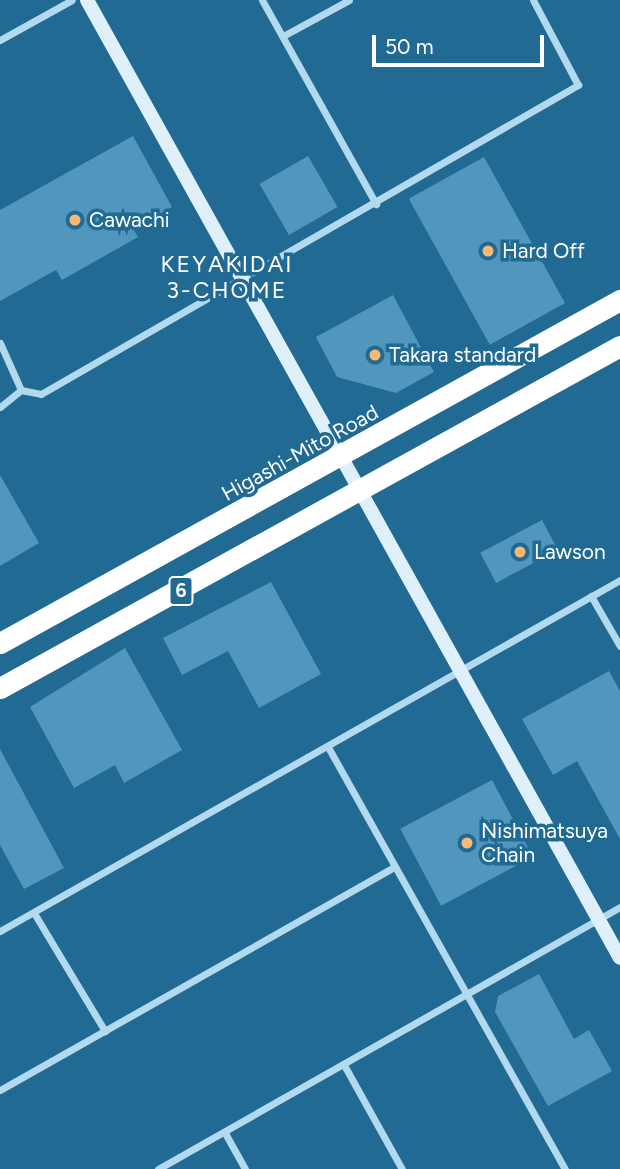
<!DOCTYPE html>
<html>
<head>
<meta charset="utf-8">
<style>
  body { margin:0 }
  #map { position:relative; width:620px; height:1169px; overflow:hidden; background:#206a93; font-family:Figtree,sans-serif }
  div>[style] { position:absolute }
  .building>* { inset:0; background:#5197bd; transform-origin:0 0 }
  .street>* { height:7px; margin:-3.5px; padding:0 3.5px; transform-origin:3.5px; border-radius:3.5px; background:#b2d9ee }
  .secondary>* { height:14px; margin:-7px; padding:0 7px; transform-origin:7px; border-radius:7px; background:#dff0fa }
  .highway>* { height:21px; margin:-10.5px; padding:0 10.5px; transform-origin:10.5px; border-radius:10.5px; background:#fff }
  .dots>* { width:19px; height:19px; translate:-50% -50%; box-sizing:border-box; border:4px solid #206a93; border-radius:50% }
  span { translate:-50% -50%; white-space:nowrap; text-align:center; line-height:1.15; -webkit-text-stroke:7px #206a93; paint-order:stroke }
  .shield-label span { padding:2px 5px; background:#206a93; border:2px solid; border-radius:5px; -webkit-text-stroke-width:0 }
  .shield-label { font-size:19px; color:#fff; font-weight:700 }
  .poi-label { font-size:21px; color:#fff }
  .left { translate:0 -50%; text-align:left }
  .street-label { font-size:21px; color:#fff }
  .neighbourhood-label { font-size:23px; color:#fff; letter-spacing:2px }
  .scale { position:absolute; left:372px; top:35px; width:172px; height:32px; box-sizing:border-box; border:4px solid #fff; border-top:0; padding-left:9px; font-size:21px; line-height:24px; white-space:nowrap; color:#fff; -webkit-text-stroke:5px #206a93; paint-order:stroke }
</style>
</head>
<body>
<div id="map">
  <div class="building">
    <i style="clip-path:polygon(133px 136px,172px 207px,133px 229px,138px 237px,62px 280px,56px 270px,0 301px,0 210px)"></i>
    <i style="left:308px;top:156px;width:59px;height:56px;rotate:60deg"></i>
    <i style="left:484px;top:157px;width:167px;height:86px;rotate:61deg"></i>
    <i style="clip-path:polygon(393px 295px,434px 372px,396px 393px,337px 377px,316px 337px)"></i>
    <i style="clip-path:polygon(0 475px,39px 543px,0 566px)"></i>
    <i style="left:542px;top:520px;width:34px;height:70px;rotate:62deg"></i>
    <i style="clip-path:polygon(271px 582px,321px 674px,259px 708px,228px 651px,182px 675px,163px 638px)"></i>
    <i style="clip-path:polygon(125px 648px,182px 750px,124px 783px,115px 765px,74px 788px,30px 707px)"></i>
    <i style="clip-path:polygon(609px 671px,620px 691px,620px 839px,577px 761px,553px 775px,522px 719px)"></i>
    <i style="clip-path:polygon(0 749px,64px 868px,24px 889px,0 845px)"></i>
    <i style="left:492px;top:780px;width:87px;height:104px;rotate:62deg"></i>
    <i style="clip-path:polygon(539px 974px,574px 1039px,589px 1030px,612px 1071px,548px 1106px,495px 1012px,498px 996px)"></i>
  </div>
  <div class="street">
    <i style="left:262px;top:0;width:234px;rotate:60.8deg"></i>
    <i style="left:283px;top:36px;width:75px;rotate:-28.6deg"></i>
    <i style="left:0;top:40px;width:82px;rotate:-29.1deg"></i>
    <i style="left:0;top:343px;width:51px;rotate:65.9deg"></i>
    <i style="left:21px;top:390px;width:27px;rotate:141deg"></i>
    <i style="left:21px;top:390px;width:20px;rotate:11deg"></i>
    <i style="left:41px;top:394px;width:620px;rotate:-29.92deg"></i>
    <i style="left:578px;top:85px;width:96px;rotate:-117.9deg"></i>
    <i style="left:591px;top:596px;width:58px;rotate:59.9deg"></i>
    <i style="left:328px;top:747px;width:484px;rotate:60.7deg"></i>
    <i style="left:34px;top:913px;width:138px;rotate:59deg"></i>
    <i style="left:0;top:931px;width:712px;rotate:-29.52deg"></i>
    <i style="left:344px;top:1065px;width:119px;rotate:60.9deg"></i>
    <i style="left:0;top:1090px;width:450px;rotate:-29.5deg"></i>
    <i style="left:225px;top:1133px;width:41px;rotate:60.9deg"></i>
    <i style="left:158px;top:1169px;width:531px;rotate:-29.56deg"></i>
  </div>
  <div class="secondary">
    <i style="left:87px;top:0;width:1096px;rotate:60.91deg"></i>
  </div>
  <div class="highway">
    <i style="left:0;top:643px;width:709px;rotate:-28.95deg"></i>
    <i style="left:0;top:688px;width:708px;rotate:-28.88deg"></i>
  </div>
  <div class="dots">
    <i style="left:75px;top:220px;background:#fbb873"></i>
    <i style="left:488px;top:251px;background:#fbb873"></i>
    <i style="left:375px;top:355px;background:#fbb873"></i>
    <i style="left:520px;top:552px;background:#fbb873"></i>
    <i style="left:467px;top:843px;background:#fbb873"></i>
  </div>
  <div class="shield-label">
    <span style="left:181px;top:591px">6</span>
  </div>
  <div class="poi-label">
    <span class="left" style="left:89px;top:220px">Cawachi</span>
    <span class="left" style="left:502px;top:251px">Hard Off</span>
    <span class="left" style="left:389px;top:355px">Takara standard</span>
    <span class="left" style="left:534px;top:552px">Lawson</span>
    <span class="left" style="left:481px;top:843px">Nishimatsuya<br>Chain</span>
  </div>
  <div class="street-label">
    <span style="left:300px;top:453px;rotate:-29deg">Higashi-Mito Road</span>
  </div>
  <div class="neighbourhood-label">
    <span style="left:227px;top:277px">KEYAKIDAI<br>3-CHOME</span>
  </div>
  <div class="scale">50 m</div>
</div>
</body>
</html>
